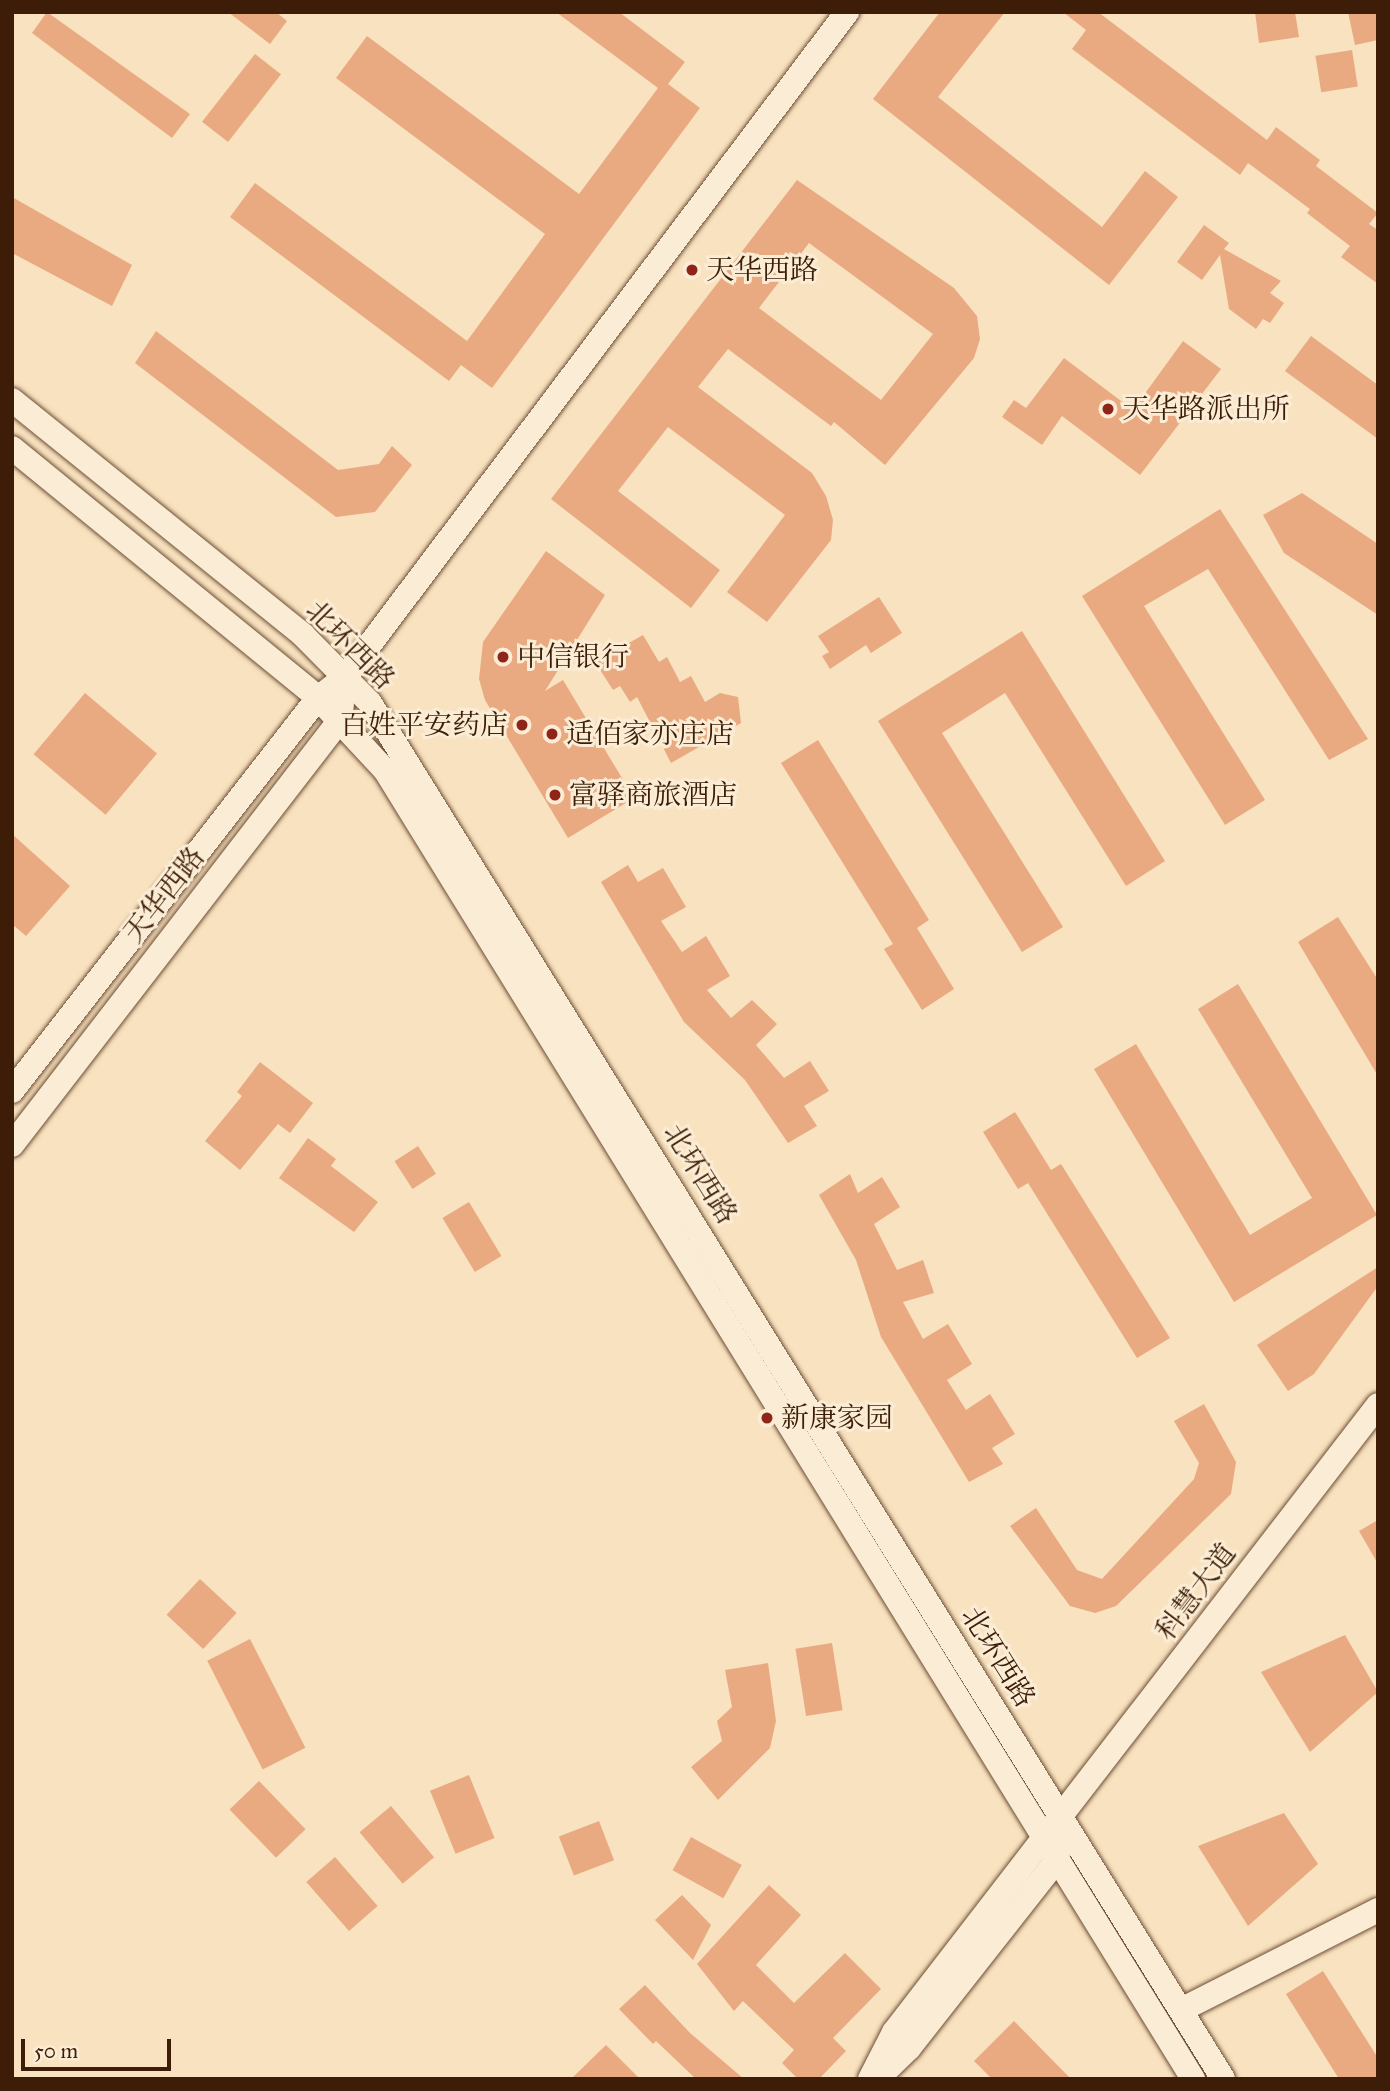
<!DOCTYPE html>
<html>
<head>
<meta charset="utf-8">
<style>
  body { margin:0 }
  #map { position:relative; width:1390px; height:2091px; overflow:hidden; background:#f9e2bf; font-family:"IM FELL Great Primer","Noto Serif SC",serif }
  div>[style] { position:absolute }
  .building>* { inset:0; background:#e9aa82; transform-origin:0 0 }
  .roads { filter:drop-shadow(0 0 2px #6c4e35) drop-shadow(0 0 2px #6c4e35) }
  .minor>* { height:24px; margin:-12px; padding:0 12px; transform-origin:12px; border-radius:12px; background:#fbecd5 }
  .dots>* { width:19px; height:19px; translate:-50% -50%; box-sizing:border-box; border:4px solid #fbecd5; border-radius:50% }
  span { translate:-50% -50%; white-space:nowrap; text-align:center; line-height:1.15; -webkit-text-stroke:6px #fbecd5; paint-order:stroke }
  .poi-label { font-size:28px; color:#3d1d07 }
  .left { translate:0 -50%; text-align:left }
  .right { translate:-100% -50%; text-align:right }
  .street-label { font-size:28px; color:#3d1d07 }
  .frame { position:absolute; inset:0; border:14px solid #3d1d07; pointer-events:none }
  .scale { position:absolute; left:21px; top:2039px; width:150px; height:32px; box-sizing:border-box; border:4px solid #3d1d07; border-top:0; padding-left:9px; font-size:21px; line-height:24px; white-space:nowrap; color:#3d1d07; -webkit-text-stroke:5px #fbecd5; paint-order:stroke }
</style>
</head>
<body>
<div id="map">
  <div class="building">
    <i style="clip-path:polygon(47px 12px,190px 114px,172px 138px,32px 33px)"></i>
    <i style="clip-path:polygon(228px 12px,276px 12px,287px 21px,270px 44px)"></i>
    <i style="clip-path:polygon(556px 12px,619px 12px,685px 62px,668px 84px,700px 108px,492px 388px,461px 365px,449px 381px,230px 217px,255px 183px,467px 341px,545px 234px,336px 78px,367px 36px,579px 194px,658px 88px)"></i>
    <i style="clip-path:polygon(940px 12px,1005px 12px,938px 97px,1102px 227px,1145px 171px,1178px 197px,1109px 285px,873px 99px)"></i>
    <i style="clip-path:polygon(1063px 12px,1098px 12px,1267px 140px,1276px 127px,1320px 160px,1316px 166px,1378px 213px,1369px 224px,1378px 230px,1378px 284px,1341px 257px,1350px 246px,1307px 213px,1310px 209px,1248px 163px,1240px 175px,1072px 49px,1086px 30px)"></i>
    <i style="clip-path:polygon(1255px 12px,1295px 12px,1299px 37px,1259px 43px)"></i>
    <i style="clip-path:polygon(1348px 12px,1378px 12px,1378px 40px,1355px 45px)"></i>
    <i style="left:1352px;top:50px;width:37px;height:37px;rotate:81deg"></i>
    <i style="left:255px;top:54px;width:33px;height:86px;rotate:38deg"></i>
    <i style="clip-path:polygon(evenodd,797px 180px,954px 288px,977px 316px,980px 339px,974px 358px,885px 465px,834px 422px,831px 426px,728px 349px,698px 387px,812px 473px,826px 496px,833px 520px,831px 540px,767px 622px,727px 592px,785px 515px,668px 427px,618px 491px,720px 570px,691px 608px,551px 499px,797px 180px,809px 243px,933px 334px,881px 400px,759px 308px,809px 243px)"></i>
    <i style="clip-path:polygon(12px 197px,132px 265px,112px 306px,12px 253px)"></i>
    <i style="clip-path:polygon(1204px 225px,1229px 243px,1224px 249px,1281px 281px,1270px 293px,1284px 303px,1270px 323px,1263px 319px,1256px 329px,1229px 309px,1220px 255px,1202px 280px,1177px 262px)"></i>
    <i style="clip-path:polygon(156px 331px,338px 470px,379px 464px,392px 446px,412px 465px,375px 512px,336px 517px,135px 363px)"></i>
    <i style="clip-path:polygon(1311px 336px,1378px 385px,1378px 439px,1285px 371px)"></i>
    <i style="clip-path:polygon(1183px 341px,1221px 369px,1140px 475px,1062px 416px,1042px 445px,1002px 417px,1014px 400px,1026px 408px,1064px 358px,1133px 410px)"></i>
    <i style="clip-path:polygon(1302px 493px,1378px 544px,1378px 615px,1284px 553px,1263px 515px)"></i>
    <i style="clip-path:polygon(1220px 509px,1368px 739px,1329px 760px,1208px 569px,1144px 606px,1265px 800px,1225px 825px,1082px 596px)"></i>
    <i style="clip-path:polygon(546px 551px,605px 595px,545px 691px,563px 680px,634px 798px,568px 838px,485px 700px,479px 679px,483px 642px)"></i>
    <i style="clip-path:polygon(879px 597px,902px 633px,871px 653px,866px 645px,830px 669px,822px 656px,829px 652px,818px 636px)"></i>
    <i style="clip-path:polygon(1022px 631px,1165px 861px,1126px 886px,1005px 693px,942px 733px,1063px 927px,1022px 952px,878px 721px)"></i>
    <i style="clip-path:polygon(643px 635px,659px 662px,667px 657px,680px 682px,691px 676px,705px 702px,720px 693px,738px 697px,741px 723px,671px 763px,637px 697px,630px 702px,620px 686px,613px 690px,595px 662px)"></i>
    <i style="left:85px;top:693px;width:94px;height:80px;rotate:40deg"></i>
    <i style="clip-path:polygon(818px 740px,929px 920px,917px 928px,954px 989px,922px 1010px,884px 949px,893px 944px,781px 763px)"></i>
    <i style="clip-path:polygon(12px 834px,70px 886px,26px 936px,12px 924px)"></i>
    <i style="clip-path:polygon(628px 865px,638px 882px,663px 868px,686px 907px,661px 921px,682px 952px,706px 936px,730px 976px,707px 990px,731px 1018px,752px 1000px,777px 1024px,756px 1045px,784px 1078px,810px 1061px,829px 1091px,804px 1106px,817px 1126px,788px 1143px,745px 1080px,684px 1022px,601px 882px)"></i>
    <i style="clip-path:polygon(1338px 917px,1378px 980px,1378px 1076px,1298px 942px)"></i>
    <i style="clip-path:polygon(1238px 984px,1377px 1215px,1234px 1302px,1094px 1069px,1136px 1044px,1250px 1235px,1312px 1198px,1198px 1009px)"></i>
    <i style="clip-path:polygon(260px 1062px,313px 1103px,290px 1133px,278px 1124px,240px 1170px,205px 1141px,242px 1096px,237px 1092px)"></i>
    <i style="clip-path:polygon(1015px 1112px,1051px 1170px,1061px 1164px,1170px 1338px,1137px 1358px,1028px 1183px,1018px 1189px,983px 1132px)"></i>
    <i style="clip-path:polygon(308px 1138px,336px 1159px,331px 1166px,378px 1202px,354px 1232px,279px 1178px)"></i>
    <i style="left:418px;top:1146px;width:33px;height:28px;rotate:57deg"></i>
    <i style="clip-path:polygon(850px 1174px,858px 1193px,882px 1177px,900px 1207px,874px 1224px,897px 1270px,923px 1260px,934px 1293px,903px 1302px,923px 1339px,948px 1324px,972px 1364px,947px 1380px,966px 1410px,990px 1394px,1015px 1434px,992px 1448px,1003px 1464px,969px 1482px,881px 1337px,856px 1260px,819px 1195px)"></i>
    <i style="left:469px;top:1202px;width:63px;height:31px;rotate:59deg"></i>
    <i style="clip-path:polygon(1378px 1267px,1378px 1286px,1314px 1374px,1288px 1391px,1257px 1345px)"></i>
    <i style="clip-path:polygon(1204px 1404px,1236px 1462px,1231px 1494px,1116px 1606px,1095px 1613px,1070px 1606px,1010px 1526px,1036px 1508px,1077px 1570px,1102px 1579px,1194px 1479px,1199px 1463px,1174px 1421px)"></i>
    <i style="clip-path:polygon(1378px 1520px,1378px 1564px,1359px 1531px)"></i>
    <i style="left:200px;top:1579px;width:50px;height:49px;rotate:43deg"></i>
    <i style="clip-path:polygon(1345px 1635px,1378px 1692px,1310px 1752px,1261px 1672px)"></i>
    <i style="left:250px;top:1639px;width:122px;height:48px;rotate:63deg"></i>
    <i style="left:832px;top:1643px;width:68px;height:37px;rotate:81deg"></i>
    <i style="clip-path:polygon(768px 1663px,776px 1721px,770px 1748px,718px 1800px,691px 1767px,722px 1741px,717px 1721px,732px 1707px,725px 1670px)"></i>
    <i style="left:469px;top:1775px;width:68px;height:42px;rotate:68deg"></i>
    <i style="left:259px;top:1781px;width:67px;height:41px;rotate:46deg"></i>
    <i style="left:391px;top:1806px;width:67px;height:41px;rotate:50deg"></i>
    <i style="clip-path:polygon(1284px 1813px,1318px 1864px,1248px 1926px,1198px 1846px)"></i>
    <i style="left:599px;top:1821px;width:42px;height:43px;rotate:69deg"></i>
    <i style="left:691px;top:1837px;width:58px;height:38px;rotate:29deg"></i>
    <i style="left:335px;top:1857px;width:65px;height:38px;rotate:49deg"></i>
    <i style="clip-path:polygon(769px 1885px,801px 1915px,756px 1965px,794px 2003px,845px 1953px,881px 1989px,833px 2038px,846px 2051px,819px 2079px,798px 2079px,782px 2063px,794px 2050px,743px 2001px,734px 2011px,697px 1964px)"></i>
    <i style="clip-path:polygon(682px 1895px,711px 1925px,693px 1960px,655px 1920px)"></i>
    <i style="clip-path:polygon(1323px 1971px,1378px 2058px,1378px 2079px,1339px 2079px,1286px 1994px)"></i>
    <i style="clip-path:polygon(645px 1985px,690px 2033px,744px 2079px,696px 2079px,656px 2041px,653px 2044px,619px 2009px)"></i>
    <i style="clip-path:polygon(1014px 2021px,1071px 2079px,992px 2079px,974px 2061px)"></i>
    <i style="clip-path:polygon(606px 2045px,640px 2079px,571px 2079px)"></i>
  </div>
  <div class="roads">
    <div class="minor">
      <i style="left:12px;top:400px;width:374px;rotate:38.9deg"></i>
      <i style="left:303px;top:635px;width:95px;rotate:45.4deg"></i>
      <i style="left:370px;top:703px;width:1619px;rotate:58.2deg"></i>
      <i style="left:12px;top:448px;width:395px;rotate:39.2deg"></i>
      <i style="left:318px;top:698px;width:98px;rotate:47.1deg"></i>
      <i style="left:385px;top:770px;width:1538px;rotate:58.31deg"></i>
      <i style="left:12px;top:1091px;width:498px;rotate:-52.1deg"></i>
      <i style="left:318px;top:698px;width:36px;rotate:-38deg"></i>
      <i style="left:346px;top:676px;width:832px;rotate:-52.96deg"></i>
      <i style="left:12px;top:1145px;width:537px;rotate:-52.34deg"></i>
      <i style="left:340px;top:720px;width:16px;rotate:-83deg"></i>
      <i style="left:1181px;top:2010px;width:221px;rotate:-26.9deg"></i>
      <i style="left:879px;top:2077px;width:42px;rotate:-44deg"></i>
      <i style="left:909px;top:2048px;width:239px;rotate:-51.8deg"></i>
      <i style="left:1057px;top:1860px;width:15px;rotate:-82deg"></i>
      <i style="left:870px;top:2079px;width:53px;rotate:-62.9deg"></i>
      <i style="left:894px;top:2032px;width:792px;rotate:-52.33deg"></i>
    </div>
  </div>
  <div class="dots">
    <i style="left:692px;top:270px;background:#8f2418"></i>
    <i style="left:1108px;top:409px;background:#8f2418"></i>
    <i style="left:503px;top:657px;background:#8f2418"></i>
    <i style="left:522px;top:725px;background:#8f2418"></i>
    <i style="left:552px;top:734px;background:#8f2418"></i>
    <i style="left:555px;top:795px;background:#8f2418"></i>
    <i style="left:767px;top:1418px;background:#8f2418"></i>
  </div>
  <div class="poi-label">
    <span class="left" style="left:706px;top:270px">天华西路</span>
    <span class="left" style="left:1122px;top:409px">天华路派出所</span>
    <span class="left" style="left:517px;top:657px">中信银行</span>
    <span class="right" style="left:508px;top:725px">百姓平安药店</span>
    <span class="left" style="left:566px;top:734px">适佰家亦庄店</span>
    <span class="left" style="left:569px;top:795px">富驿商旅酒店</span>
    <span class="left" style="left:781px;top:1418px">新康家园</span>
  </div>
  <div class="street-label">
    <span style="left:350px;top:645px;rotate:45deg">北环西路</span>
    <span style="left:164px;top:895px;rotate:-52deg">天华西路</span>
    <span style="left:700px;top:1174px;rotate:58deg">北环西路</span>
    <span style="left:1196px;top:1592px;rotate:-53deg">科慧大道</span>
    <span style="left:998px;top:1657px;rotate:58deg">北环西路</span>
  </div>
  <div class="frame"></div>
  <div class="scale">50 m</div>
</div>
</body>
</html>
